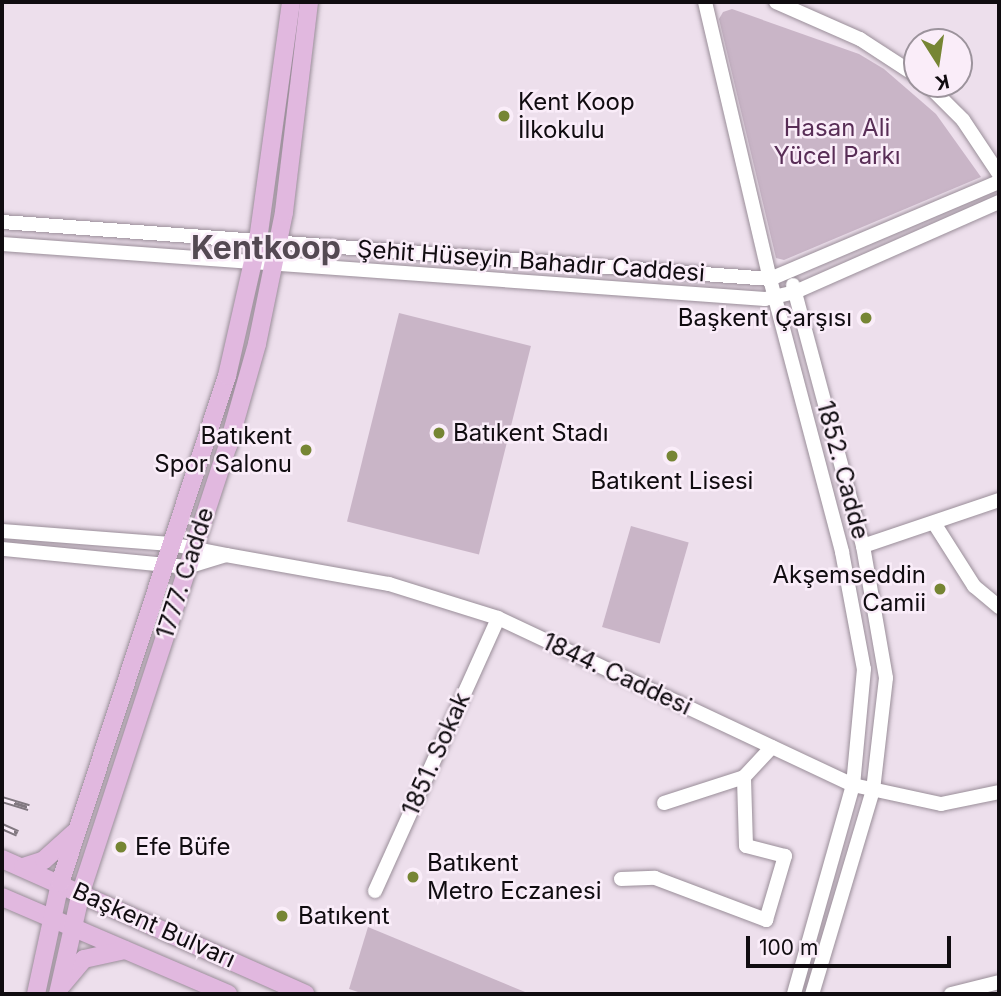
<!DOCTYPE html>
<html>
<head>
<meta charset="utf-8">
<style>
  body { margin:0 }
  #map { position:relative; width:1001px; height:996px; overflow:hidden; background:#eddfec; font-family:Inter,sans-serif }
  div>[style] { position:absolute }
  .green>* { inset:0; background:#c9b5c7; transform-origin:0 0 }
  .roads { filter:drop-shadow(0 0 2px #9a8e99) drop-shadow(0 0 2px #9a8e99) }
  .minor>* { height:14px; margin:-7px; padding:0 7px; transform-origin:7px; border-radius:7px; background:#fff }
  .major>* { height:18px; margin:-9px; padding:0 9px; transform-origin:9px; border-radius:9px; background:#e1b8df }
  .rail>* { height:7px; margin-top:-3.5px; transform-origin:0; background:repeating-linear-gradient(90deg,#faedf9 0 13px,#817880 0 26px); box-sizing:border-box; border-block:2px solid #817880 }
  .dots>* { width:19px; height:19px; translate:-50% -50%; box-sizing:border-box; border:4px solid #faedf9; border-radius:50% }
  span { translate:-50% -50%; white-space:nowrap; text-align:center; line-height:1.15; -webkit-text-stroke:5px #faedf9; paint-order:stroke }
  .poi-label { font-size:24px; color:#100c10 }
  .left { translate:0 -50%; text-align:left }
  .right { translate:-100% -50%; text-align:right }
  .park-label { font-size:24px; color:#582d56 }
  .street-label { font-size:24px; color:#100c10 }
  .district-label { font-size:32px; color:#544953; font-weight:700 }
  .frame { position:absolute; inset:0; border:4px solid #100c10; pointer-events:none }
  .north { position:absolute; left:903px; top:28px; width:70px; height:70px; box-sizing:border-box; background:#faedf9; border:2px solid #9c939c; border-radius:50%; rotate:168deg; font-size:19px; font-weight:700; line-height:28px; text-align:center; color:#100c10 }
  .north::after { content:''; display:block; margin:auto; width:24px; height:32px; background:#768534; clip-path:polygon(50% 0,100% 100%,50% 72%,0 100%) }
  .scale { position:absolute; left:746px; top:936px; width:205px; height:32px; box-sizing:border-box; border:4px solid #100c10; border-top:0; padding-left:9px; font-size:21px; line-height:24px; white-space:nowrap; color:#100c10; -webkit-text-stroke:5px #faedf9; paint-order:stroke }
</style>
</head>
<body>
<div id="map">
  <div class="green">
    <i style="clip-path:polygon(732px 9px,859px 54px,884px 69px,936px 114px,981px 177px,784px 260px,776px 258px,719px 19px,723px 12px)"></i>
    <i style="left:399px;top:313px;width:136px;height:215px;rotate:14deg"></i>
    <i style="left:631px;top:526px;width:60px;height:105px;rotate:16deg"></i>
    <i style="clip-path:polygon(368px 927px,530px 994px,364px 994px,349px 989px)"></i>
  </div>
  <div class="roads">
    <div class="minor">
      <i style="left:705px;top:2px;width:285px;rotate:76.8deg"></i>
      <i style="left:770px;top:279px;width:282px;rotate:75.2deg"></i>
      <i style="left:842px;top:552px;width:119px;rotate:79.4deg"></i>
      <i style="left:864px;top:669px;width:117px;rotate:95.4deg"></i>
      <i style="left:853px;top:785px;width:217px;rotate:105.8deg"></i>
      <i style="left:776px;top:2px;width:92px;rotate:23.8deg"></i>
      <i style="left:860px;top:39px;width:68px;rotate:33deg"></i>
      <i style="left:927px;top:84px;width:51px;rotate:45deg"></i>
      <i style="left:963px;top:120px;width:65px;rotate:56.3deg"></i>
      <i style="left:2px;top:222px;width:770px;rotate:4.24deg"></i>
      <i style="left:770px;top:279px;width:249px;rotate:-23deg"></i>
      <i style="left:2px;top:244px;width:765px;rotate:4.12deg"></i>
      <i style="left:765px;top:299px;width:31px;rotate:-13deg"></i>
      <i style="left:795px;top:292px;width:223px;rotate:-23.8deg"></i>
      <i style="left:793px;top:285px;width:270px;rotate:75deg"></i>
      <i style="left:863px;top:546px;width:134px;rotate:80.1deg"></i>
      <i style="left:886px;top:678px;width:113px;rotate:96.6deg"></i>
      <i style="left:873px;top:790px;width:213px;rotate:106.6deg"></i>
      <i style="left:934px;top:523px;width:75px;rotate:57.6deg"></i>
      <i style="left:974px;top:586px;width:33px;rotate:40deg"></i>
      <i style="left:2px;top:531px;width:169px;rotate:4.4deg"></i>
      <i style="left:171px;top:544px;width:56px;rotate:11.3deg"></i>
      <i style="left:226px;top:555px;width:41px;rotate:162.9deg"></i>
      <i style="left:187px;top:567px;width:186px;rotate:-174.4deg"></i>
      <i style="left:863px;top:546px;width:144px;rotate:-18.7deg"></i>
      <i style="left:226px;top:555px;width:166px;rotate:10.1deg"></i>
      <i style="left:389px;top:584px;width:114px;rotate:17.3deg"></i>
      <i style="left:498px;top:618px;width:392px;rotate:25.2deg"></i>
      <i style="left:853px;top:785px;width:90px;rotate:12.2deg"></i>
      <i style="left:941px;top:804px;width:59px;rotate:-11.7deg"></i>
      <i style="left:664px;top:803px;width:84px;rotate:-18deg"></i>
      <i style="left:621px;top:879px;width:34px;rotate:-2deg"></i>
      <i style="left:655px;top:878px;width:119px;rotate:20.7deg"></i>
      <i style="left:766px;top:920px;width:67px;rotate:-73.5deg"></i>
      <i style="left:785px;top:856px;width:40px;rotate:-165.6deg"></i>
      <i style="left:746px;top:846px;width:69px;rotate:-91.7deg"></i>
      <i style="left:744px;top:777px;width:41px;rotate:-47deg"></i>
      <i style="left:375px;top:891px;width:299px;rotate:-65.7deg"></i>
      <i style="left:951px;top:994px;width:49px;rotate:-14deg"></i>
    </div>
    <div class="major">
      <i style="left:2px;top:859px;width:332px;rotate:24deg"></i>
      <i style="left:23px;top:867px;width:22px;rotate:-18deg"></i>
      <i style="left:44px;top:860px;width:40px;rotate:-42deg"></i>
      <i style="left:2px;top:897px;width:246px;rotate:23.2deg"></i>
      <i style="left:62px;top:985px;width:34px;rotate:-50deg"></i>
      <i style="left:84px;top:959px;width:42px;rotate:-12.4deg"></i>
      <i style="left:36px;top:994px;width:114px;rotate:-77.8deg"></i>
      <i style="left:60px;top:883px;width:534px;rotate:-71.77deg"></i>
      <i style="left:227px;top:376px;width:139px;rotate:-77.2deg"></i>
      <i style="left:258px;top:240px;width:240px;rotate:-82.1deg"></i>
      <i style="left:58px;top:994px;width:105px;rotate:-77.3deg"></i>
      <i style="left:81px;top:892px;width:470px;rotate:-71.8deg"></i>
      <i style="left:228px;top:446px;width:106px;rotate:-74.1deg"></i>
      <i style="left:257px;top:344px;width:135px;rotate:-78.4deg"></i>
      <i style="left:284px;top:212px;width:211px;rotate:-83.2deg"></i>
    </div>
  </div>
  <div class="rail">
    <i style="left:2px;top:799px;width:28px;rotate:17deg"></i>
    <i style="left:2px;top:826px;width:17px;rotate:24deg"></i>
  </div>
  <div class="dots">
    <i style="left:504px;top:116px;background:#768534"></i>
    <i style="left:866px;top:318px;background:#768534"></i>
    <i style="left:439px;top:433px;background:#768534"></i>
    <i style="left:306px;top:450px;background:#768534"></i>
    <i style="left:672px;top:456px;background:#768534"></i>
    <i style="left:940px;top:589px;background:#768534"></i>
    <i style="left:121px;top:847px;background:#768534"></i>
    <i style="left:413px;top:877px;background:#768534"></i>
    <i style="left:282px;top:916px;background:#768534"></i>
  </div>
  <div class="poi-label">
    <span class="left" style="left:518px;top:116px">Kent Koop<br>İlkokulu</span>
    <span class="right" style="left:852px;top:318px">Başkent Çarşısı</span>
    <span class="left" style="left:453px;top:433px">Batıkent Stadı</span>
    <span class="right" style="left:292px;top:450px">Batıkent<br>Spor Salonu</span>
    <span style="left:672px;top:481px">Batıkent Lisesi</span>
    <span class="right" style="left:926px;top:589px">Akşemseddin<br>Camii</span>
    <span class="left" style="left:135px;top:847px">Efe Büfe</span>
    <span class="left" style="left:427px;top:877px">Batıkent<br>Metro Eczanesi</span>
    <span class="left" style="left:298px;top:916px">Batıkent</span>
  </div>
  <div class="park-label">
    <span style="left:837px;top:142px">Hasan Ali<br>Yücel Parkı</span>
  </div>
  <div class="street-label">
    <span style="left:531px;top:261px;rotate:4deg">Şehit Hüseyin Bahadır Caddesi</span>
    <span style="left:843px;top:470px;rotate:75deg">1852. Cadde</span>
    <span style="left:185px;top:573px;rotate:-72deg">1777. Cadde</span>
    <span style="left:617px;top:674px;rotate:25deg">1844. Caddesi</span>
    <span style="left:436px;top:754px;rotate:-66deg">1851. Sokak</span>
    <span style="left:154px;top:925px;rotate:24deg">Başkent Bulvarı</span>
  </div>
  <div class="district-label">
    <span style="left:266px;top:248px">Kentkoop</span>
  </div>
  <div class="frame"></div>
  <div class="north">K</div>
  <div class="scale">100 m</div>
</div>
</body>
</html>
